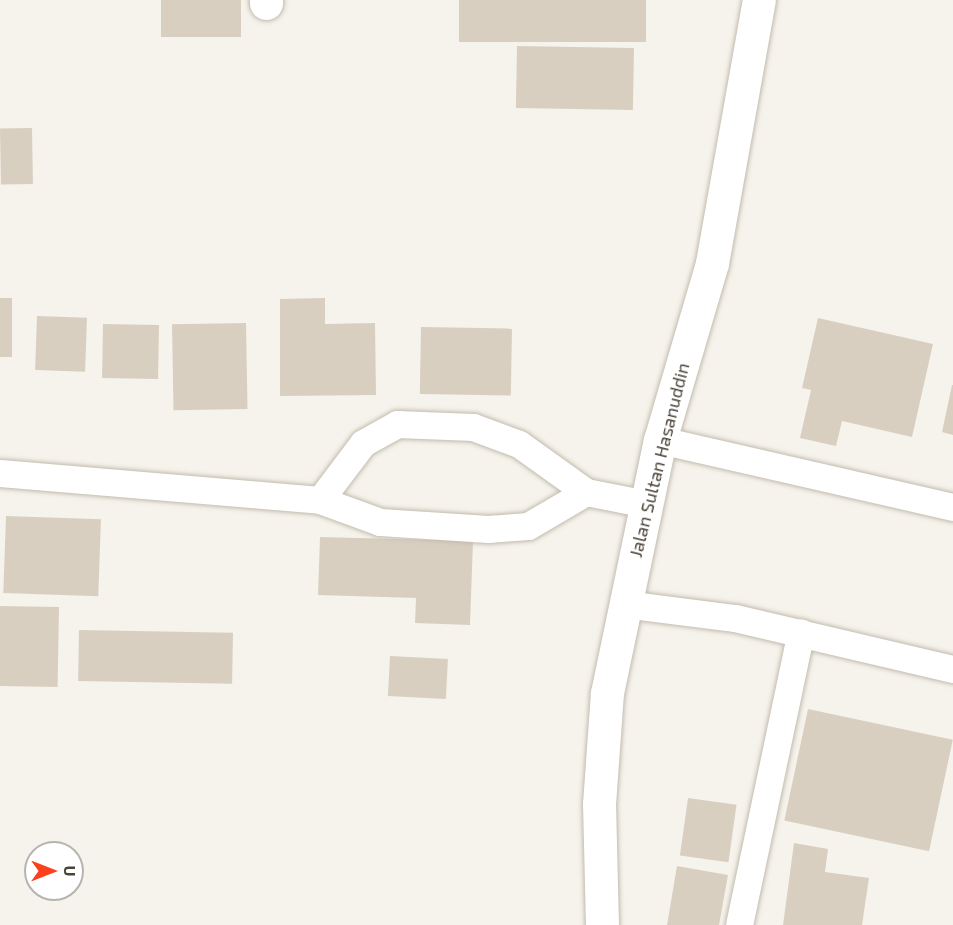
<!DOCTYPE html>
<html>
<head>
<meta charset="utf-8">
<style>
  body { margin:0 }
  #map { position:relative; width:953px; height:925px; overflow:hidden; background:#f6f3ec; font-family:"Exo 2",sans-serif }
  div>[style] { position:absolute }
  .building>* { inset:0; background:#d8cfc1; transform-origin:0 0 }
  .roads { filter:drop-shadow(0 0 2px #c2bbae) drop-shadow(0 0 2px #c2bbae) }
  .service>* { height:27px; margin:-13.5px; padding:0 13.5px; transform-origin:13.5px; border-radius:13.5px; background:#fff }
  .minor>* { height:33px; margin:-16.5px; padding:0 16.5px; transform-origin:16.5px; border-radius:16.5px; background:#fff }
  .tertiary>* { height:33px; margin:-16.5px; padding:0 16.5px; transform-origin:16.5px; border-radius:16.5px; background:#fff }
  span { translate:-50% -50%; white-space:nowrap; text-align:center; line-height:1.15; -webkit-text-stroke:6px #fff; paint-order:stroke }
  .street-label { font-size:18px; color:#4b4439 }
  .north { position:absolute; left:24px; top:841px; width:60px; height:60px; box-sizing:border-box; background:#fff; border:2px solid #b7b4b0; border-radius:50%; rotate:90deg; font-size:16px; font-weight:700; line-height:24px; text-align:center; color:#4b4439 }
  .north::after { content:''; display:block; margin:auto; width:21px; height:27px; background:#fc3f1d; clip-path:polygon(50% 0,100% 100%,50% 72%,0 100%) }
</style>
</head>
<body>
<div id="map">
  <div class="building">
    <i style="left:161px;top:0;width:80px;height:37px"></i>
    <i style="left:459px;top:0;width:187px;height:42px"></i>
    <i style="left:517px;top:46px;width:117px;height:62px;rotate:1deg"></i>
    <i style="left:32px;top:128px;width:56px;height:32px;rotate:89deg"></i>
    <i style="left:0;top:298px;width:12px;height:59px"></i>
    <i style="clip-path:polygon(325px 298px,325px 324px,375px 323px,376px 395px,280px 396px,280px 299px)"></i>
    <i style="left:37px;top:316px;width:50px;height:54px;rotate:2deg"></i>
    <i style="clip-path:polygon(818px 318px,933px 344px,912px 437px,842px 421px,836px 446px,800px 438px,811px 390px,802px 388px)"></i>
    <i style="left:246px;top:323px;width:86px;height:74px;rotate:89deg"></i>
    <i style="left:103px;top:324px;width:56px;height:54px;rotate:1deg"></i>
    <i style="left:421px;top:327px;width:91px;height:67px;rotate:1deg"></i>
    <i style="clip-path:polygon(952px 385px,953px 385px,953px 435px,942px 432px)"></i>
    <i style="left:6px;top:516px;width:95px;height:77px;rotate:2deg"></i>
    <i style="clip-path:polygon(320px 537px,473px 541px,470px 625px,415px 623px,416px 598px,318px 595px)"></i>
    <i style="left:0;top:606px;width:59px;height:80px;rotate:1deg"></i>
    <i style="left:79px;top:630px;width:154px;height:51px;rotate:1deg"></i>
    <i style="left:390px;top:656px;width:58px;height:40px;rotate:3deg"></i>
    <i style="left:808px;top:709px;width:148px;height:114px;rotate:12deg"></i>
    <i style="left:688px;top:798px;width:49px;height:58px;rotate:8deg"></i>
    <i style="clip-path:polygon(794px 843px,828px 849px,825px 872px,869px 878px,862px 925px,783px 925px)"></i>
    <i style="clip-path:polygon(677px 866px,728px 875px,719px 925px,667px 925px)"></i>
  </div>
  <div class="roads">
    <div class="service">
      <i style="left:660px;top:440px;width:301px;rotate:12.9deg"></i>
      <i style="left:0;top:473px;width:321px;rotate:4.8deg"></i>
      <i style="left:320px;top:500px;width:64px;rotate:20.1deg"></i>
      <i style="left:380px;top:522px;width:108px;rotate:3.7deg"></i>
      <i style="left:488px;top:529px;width:40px;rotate:-4.3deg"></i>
      <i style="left:528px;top:526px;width:67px;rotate:-30.4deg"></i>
      <i style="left:586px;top:492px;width:62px;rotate:11.1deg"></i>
      <i style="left:320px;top:500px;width:71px;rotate:-53deg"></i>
      <i style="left:363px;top:443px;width:39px;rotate:-29deg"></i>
      <i style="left:397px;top:424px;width:76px;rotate:2.3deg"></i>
      <i style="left:473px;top:427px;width:49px;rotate:20.3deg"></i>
      <i style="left:519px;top:444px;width:82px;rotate:35.6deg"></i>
      <i style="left:624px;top:604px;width:112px;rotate:7.2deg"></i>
      <i style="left:735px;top:618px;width:224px;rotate:13.2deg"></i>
      <i style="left:739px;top:925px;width:299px;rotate:-78.1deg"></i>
    </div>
    <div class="minor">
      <i style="left:266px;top:3px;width:3px;rotate:-90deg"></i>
    </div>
    <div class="tertiary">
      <i style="left:602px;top:925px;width:121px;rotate:-91.4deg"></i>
      <i style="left:599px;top:804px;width:111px;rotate:-85.9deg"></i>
      <i style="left:607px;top:693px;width:258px;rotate:-78.2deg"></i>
      <i style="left:660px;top:440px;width:184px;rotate:-73.6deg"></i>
      <i style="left:712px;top:263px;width:267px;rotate:-79.9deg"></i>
    </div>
  </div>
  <div class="street-label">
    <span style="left:659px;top:460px;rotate:-76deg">Jalan Sultan Hasanuddin</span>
  </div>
  <div class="north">U</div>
</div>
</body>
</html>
